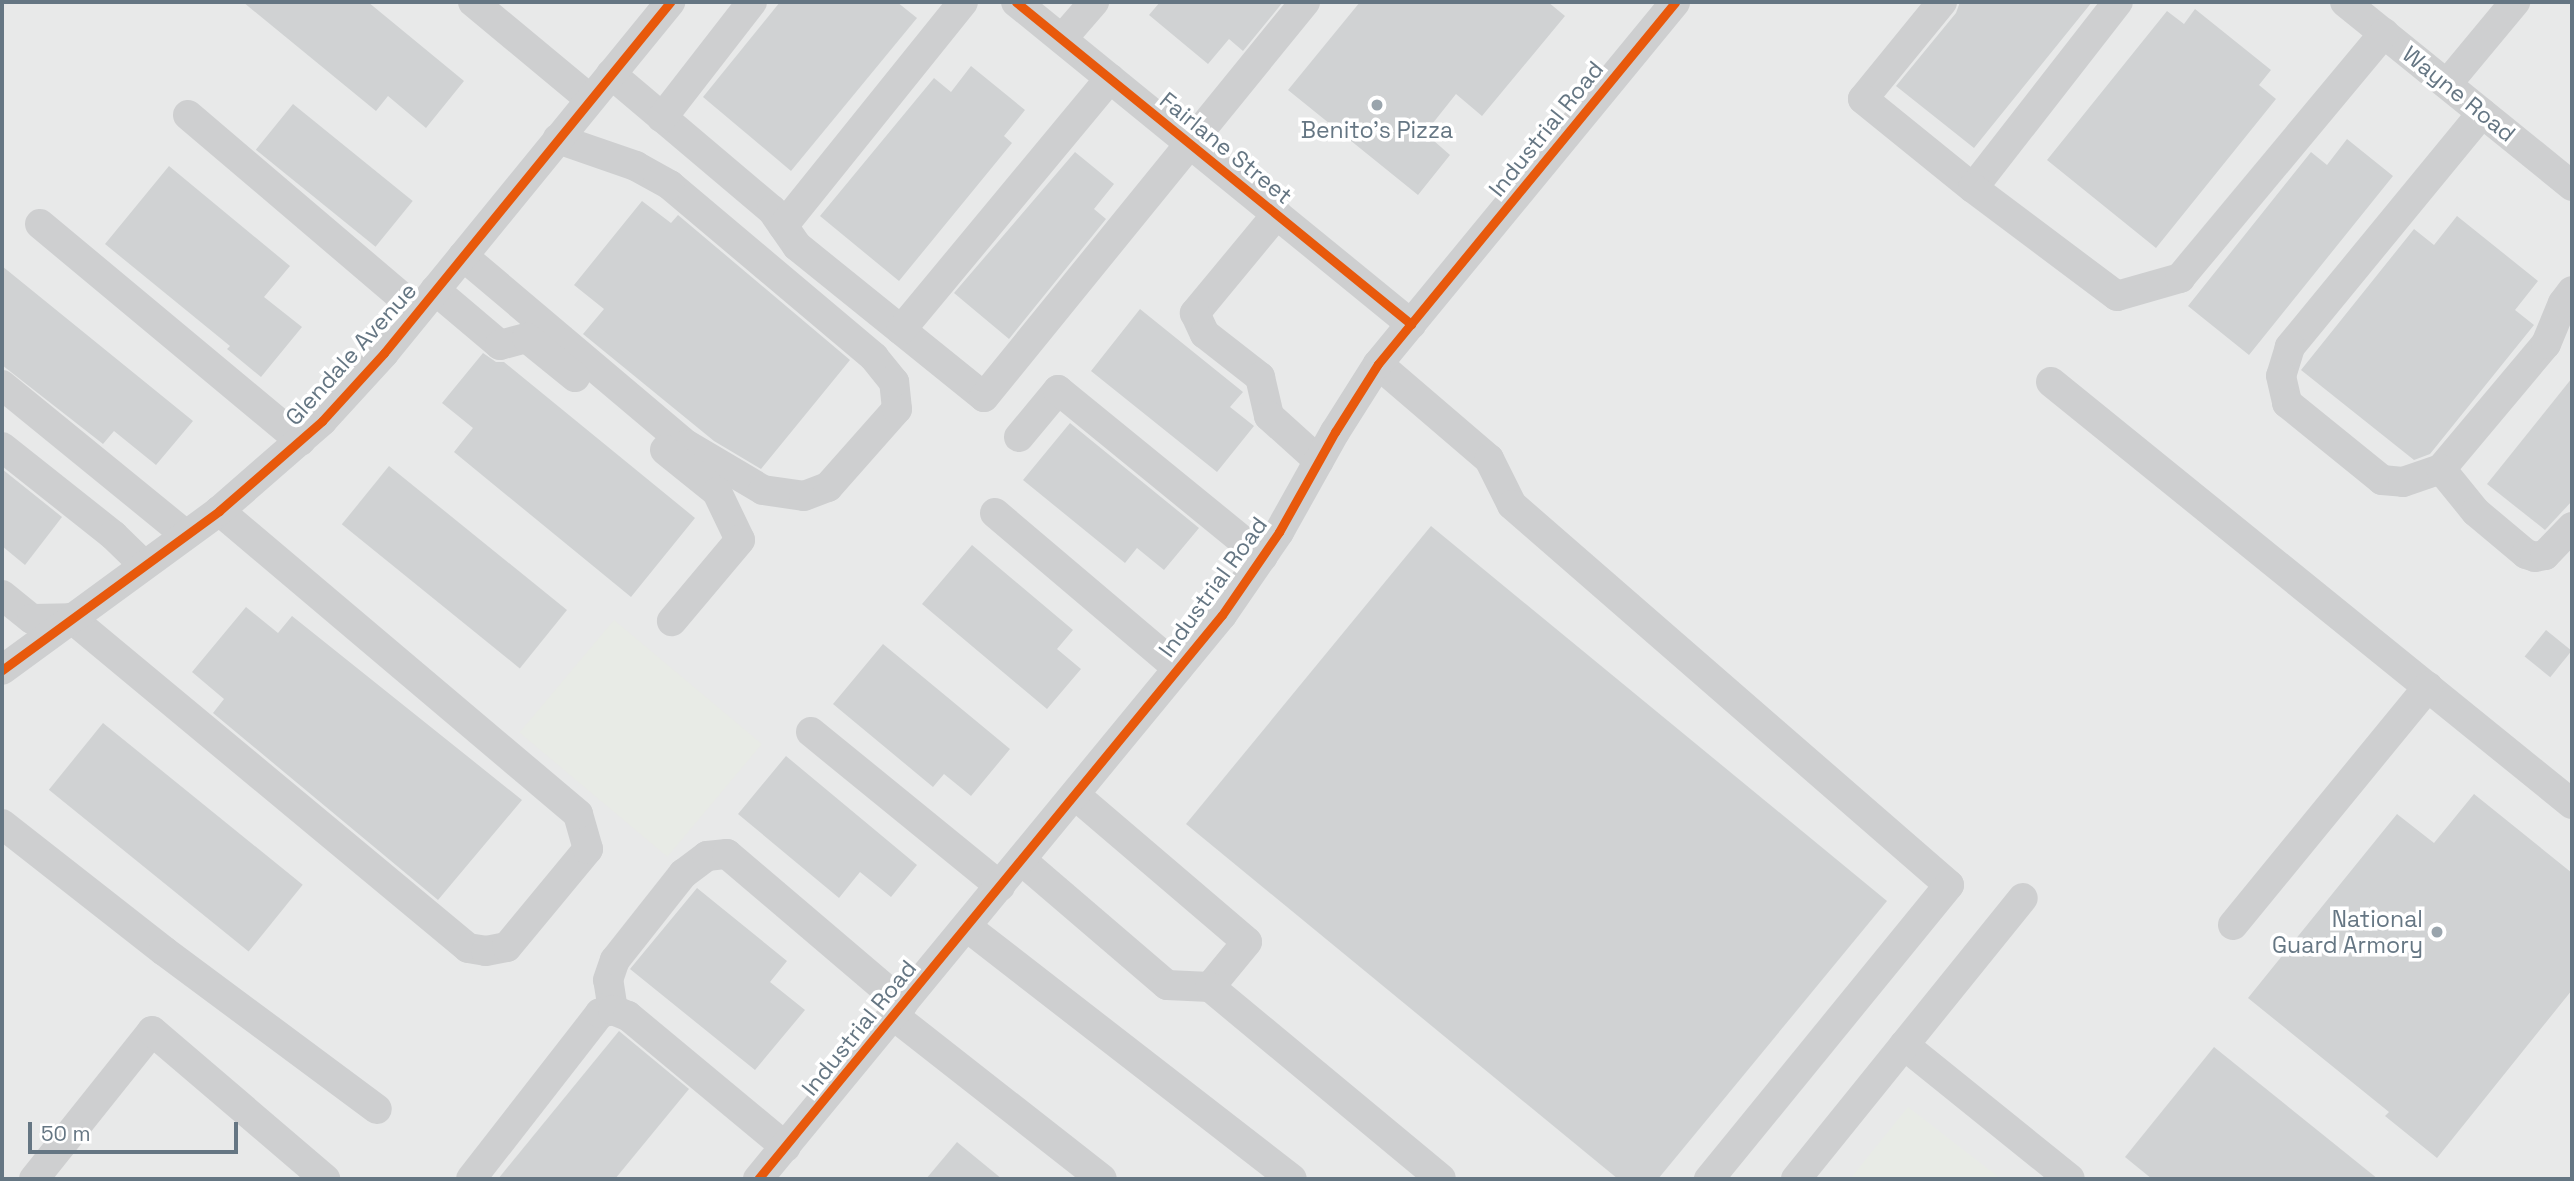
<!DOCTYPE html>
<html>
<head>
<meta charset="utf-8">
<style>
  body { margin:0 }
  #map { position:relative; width:2574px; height:1181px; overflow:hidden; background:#f9f9f9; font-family:"Space Grotesk",sans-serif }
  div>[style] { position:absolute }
  .built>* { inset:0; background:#e8e9e9; transform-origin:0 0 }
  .green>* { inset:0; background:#e8ebe6; transform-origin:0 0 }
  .building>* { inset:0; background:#d0d2d3; transform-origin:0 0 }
  .minor>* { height:30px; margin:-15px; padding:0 15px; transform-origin:15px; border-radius:15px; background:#cecfd0 }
  .cycleway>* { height:9px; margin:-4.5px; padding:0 4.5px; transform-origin:4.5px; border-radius:4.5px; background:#e8590c }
  .dots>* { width:19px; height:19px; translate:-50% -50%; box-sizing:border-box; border:4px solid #fff; border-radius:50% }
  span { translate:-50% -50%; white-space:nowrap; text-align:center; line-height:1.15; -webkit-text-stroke:7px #fff; paint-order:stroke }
  .street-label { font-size:23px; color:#657683 }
  .poi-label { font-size:23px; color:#657683 }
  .right { translate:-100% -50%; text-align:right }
  .frame { position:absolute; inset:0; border:4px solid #657683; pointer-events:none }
  .scale { position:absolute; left:28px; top:1122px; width:210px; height:32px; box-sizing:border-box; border:4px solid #657683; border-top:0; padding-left:9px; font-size:21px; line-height:24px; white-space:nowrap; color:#657683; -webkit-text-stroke:5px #fff; paint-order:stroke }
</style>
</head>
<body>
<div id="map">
  <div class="built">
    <i style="left:2px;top:2px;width:2570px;height:1177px"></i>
  </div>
  <div class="green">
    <i style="left:614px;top:620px;width:193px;height:147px;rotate:40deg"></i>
    <i style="clip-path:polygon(1908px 1107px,2001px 1179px,1850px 1179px)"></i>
  </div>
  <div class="building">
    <i style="clip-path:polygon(243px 2px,368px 2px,464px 81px,426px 128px,388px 96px,376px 111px)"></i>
    <i style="clip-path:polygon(780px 2px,897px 2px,917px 18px,791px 171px,703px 97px)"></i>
    <i style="clip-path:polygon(1160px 2px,1283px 2px,1243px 51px,1229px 39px,1208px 64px,1149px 15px)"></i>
    <i style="clip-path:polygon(1360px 2px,1548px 2px,1565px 16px,1482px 116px,1456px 94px,1425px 133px,1450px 155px,1418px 195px,1288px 90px)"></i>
    <i style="clip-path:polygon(1960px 2px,2092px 2px,1974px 148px,1896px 86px,1956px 13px)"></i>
    <i style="clip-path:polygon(2195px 9px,2271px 70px,2259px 85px,2276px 99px,2156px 248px,2047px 160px,2167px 11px,2184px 24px)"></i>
    <i style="clip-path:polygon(971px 66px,1025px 110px,1004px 136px,1012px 143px,899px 281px,820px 216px,934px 78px,951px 92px)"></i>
    <i style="left:293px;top:104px;width:154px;height:59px;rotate:39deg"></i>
    <i style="clip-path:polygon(2347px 139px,2393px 176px,2249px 355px,2188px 306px,2311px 152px,2327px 165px)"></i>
    <i style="clip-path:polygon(1075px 152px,1114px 184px,1094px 209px,1106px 219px,1009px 339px,954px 293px)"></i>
    <i style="clip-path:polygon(169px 166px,290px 266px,264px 297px,302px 327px,261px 377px,227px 349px,230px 346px,105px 244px)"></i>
    <i style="clip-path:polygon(642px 201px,671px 223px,678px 215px,850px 360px,761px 469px,714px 441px,583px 334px,604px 309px,574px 285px)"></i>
    <i style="clip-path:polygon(2457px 216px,2538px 281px,2515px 310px,2534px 325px,2430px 454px,2414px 460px,2301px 370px,2414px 229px,2434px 245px)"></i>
    <i style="clip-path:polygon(2px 266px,193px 421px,156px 465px,114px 431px,103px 444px,2px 365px)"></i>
    <i style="clip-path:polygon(1140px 309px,1243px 392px,1230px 407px,1254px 426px,1217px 472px,1091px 371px)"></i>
    <i style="clip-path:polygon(483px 353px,496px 362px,504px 362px,695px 518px,631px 597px,454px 452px,473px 428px,442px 403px)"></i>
    <i style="clip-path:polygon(2572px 378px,2572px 501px,2545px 530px,2487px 484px)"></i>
    <i style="clip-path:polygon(1070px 423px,1199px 528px,1164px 570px,1137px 548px,1125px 563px,1023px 480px)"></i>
    <i style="left:389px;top:466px;width:229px;height:75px;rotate:39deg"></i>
    <i style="clip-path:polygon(2px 469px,62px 517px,25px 565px,2px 546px)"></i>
    <i style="clip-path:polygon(1431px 526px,1887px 901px,1658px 1179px,1618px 1179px,1186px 824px)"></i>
    <i style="clip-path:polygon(972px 545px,1073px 630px,1057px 649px,1081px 669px,1047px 709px,922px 604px)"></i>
    <i style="clip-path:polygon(246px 607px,278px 633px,292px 616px,522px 800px,438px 900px,213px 713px,224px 699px,192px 672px)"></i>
    <i style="left:2546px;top:630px;width:33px;height:34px;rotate:39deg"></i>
    <i style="clip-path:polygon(883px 644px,1010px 749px,971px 796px,944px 774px,933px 787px,833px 704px)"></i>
    <i style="left:103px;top:723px;width:257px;height:86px;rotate:39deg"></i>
    <i style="clip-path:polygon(786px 756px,917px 865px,891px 897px,860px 872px,839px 898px,738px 814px)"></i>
    <i style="clip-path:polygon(2474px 794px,2572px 873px,2572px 990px,2437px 1158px,2385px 1116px,2389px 1112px,2248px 998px,2397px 814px,2434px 843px)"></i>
    <i style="clip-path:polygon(697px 888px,787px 961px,770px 982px,805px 1010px,755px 1070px,630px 969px)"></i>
    <i style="clip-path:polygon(619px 1031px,689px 1089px,615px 1179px,498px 1179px)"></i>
    <i style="clip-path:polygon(2214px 1047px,2378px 1179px,2152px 1179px,2125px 1157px)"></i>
    <i style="clip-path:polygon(957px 1142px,1002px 1179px,926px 1179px)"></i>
  </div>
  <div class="minor">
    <i style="left:473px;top:2px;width:152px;rotate:39.7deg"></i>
    <i style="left:1016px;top:2px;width:510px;rotate:39.19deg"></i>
    <i style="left:1942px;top:2px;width:125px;rotate:129.2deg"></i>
    <i style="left:1863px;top:99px;width:141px;rotate:39deg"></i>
    <i style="left:1973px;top:188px;width:236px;rotate:-52.1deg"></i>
    <i style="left:2345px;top:2px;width:292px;rotate:39deg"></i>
    <i style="left:1062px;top:39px;width:49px;rotate:-49.1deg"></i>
    <i style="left:611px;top:74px;width:211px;rotate:40.2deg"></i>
    <i style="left:772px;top:210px;width:44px;rotate:55.2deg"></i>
    <i style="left:797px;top:246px;width:240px;rotate:38.9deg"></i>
    <i style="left:984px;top:397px;width:509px;rotate:-50.9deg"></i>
    <i style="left:2447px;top:84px;width:107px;rotate:-50.3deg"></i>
    <i style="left:2482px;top:113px;width:303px;rotate:129.4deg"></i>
    <i style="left:2290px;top:347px;width:30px;rotate:107deg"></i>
    <i style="left:2281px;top:376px;width:28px;rotate:77deg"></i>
    <i style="left:2287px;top:403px;width:122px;rotate:39deg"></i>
    <i style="left:2382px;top:480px;width:21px;rotate:5deg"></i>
    <i style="left:2403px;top:482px;width:40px;rotate:-18.9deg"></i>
    <i style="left:2441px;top:469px;width:163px;rotate:-50deg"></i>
    <i style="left:2546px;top:344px;width:44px;rotate:-67.5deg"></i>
    <i style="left:2563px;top:303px;width:15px;rotate:-53deg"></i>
    <i style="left:188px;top:115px;width:302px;rotate:40.4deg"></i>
    <i style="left:662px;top:118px;width:147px;rotate:-52.2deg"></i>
    <i style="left:1973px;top:188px;width:180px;rotate:36.9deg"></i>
    <i style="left:2117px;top:296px;width:66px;rotate:-15.9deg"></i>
    <i style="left:2180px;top:278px;width:319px;rotate:-50.2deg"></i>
    <i style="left:1277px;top:214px;width:129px;rotate:129.6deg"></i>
    <i style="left:1195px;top:313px;width:23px;rotate:65deg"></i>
    <i style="left:1205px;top:334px;width:70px;rotate:38deg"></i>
    <i style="left:1260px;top:377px;width:40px;rotate:77deg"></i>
    <i style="left:1269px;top:416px;width:67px;rotate:42deg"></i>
    <i style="left:40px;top:224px;width:339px;rotate:39.8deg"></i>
    <i style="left:783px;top:226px;width:287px;rotate:-51.2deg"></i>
    <i style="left:463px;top:256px;width:293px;rotate:40.2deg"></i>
    <i style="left:687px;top:445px;width:88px;rotate:30.6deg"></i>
    <i style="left:763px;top:490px;width:41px;rotate:8.3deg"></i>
    <i style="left:804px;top:496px;width:26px;rotate:-21deg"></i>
    <i style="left:828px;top:487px;width:104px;rotate:-48.5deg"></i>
    <i style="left:897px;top:409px;width:27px;rotate:-96deg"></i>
    <i style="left:894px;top:382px;width:32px;rotate:-129deg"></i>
    <i style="left:874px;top:357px;width:267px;rotate:-139.9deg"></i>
    <i style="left:670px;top:185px;width:39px;rotate:-151deg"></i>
    <i style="left:636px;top:166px;width:83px;rotate:-160.9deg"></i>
    <i style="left:435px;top:290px;width:85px;rotate:40.2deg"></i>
    <i style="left:500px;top:345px;width:28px;rotate:-15deg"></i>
    <i style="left:527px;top:338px;width:62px;rotate:39.1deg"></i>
    <i style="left:901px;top:330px;width:327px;rotate:-50.3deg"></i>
    <i style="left:1378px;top:364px;width:146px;rotate:40.6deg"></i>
    <i style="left:1489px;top:459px;width:51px;rotate:63.4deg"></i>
    <i style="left:1512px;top:505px;width:579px;rotate:41.01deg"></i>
    <i style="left:1949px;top:885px;width:380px;rotate:129.2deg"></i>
    <i style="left:2051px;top:382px;width:670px;rotate:39.01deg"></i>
    <i style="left:2px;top:385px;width:237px;rotate:39.2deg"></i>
    <i style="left:1019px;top:437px;width:61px;rotate:-50.3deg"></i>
    <i style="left:1058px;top:390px;width:264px;rotate:39.2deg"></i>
    <i style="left:2px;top:447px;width:142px;rotate:38.4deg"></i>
    <i style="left:113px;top:535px;width:43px;rotate:44.1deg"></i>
    <i style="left:665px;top:450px;width:67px;rotate:38.9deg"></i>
    <i style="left:717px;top:492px;width:53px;rotate:64.4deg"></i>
    <i style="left:740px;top:540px;width:106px;rotate:130deg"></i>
    <i style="left:2441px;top:469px;width:55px;rotate:50.9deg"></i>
    <i style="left:2476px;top:512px;width:65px;rotate:40deg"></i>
    <i style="left:2526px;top:554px;width:9px;rotate:18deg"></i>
    <i style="left:2535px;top:557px;width:10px;rotate:-11deg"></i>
    <i style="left:2545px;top:555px;width:39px;rotate:-46deg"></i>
    <i style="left:995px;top:513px;width:240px;rotate:40.3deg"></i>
    <i style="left:2px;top:595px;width:38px;rotate:39deg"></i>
    <i style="left:32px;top:619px;width:39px;rotate:-1deg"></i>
    <i style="left:71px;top:618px;width:516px;rotate:39.73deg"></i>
    <i style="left:468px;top:948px;width:18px;rotate:9deg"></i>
    <i style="left:486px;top:951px;width:21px;rotate:-11deg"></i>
    <i style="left:507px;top:947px;width:127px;rotate:-50.4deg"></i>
    <i style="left:588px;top:849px;width:36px;rotate:-106deg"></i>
    <i style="left:578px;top:814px;width:470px;rotate:-139.8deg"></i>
    <i style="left:2px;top:670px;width:269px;rotate:-36.2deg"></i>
    <i style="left:219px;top:511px;width:137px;rotate:-41.1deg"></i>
    <i style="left:322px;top:421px;width:92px;rotate:-47.6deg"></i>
    <i style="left:384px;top:353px;width:453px;rotate:-50.8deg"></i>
    <i style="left:811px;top:732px;width:244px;rotate:39.2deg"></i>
    <i style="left:1075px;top:795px;width:226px;rotate:40.5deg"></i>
    <i style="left:1247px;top:942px;width:58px;rotate:129.4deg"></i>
    <i style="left:2px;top:824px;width:206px;rotate:38.1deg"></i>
    <i style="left:164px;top:951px;width:265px;rotate:36.6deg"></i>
    <i style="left:1021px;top:860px;width:192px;rotate:40.6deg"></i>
    <i style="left:1167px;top:985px;width:43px;rotate:2.7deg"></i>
    <i style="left:1210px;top:987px;width:300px;rotate:39.7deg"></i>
    <i style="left:2233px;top:925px;width:308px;rotate:-50.7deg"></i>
    <i style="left:967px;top:927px;width:411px;rotate:37.8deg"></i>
    <i style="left:613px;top:1010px;width:30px;rotate:-99deg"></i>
    <i style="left:608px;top:980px;width:21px;rotate:-71deg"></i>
    <i style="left:615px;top:960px;width:110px;rotate:-51.7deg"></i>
    <i style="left:683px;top:874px;width:30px;rotate:-37deg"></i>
    <i style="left:707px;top:856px;width:20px;rotate:-6deg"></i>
    <i style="left:727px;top:854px;width:231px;rotate:40.4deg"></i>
    <i style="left:894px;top:1016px;width:264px;rotate:38.1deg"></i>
    <i style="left:1904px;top:1045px;width:213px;rotate:38.9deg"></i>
    <i style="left:34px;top:1179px;width:189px;rotate:-51.4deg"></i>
    <i style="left:152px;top:1031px;width:228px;rotate:40.5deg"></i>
    <i style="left:471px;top:1179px;width:210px;rotate:-52.1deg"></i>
    <i style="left:600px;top:1013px;width:13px;rotate:-13deg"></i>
    <i style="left:613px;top:1010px;width:16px;rotate:22deg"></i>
    <i style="left:628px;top:1016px;width:205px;rotate:39.7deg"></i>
    <i style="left:758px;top:1179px;width:730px;rotate:-50.56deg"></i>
    <i style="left:1222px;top:615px;width:101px;rotate:-55.5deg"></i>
    <i style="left:1279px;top:532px;width:115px;rotate:-60.8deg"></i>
    <i style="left:1335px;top:432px;width:80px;rotate:-57.7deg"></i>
    <i style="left:1378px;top:364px;width:468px;rotate:-50.6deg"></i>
    <i style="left:1796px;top:1179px;width:361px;rotate:-51.1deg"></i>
  </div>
  <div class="cycleway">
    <i style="left:1016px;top:2px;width:510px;rotate:39.19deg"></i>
    <i style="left:2px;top:670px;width:269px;rotate:-36.2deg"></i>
    <i style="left:219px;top:511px;width:137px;rotate:-41.1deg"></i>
    <i style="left:322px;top:421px;width:92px;rotate:-47.6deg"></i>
    <i style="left:384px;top:353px;width:453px;rotate:-50.8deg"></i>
    <i style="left:758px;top:1179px;width:730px;rotate:-50.56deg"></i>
    <i style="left:1222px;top:615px;width:101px;rotate:-55.5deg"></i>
    <i style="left:1279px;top:532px;width:115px;rotate:-60.8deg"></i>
    <i style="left:1335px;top:432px;width:80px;rotate:-57.7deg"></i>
    <i style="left:1378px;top:364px;width:468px;rotate:-50.6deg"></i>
  </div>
  <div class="dots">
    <i style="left:1377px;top:105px;background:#99a4ac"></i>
    <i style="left:2437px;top:932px;background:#99a4ac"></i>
  </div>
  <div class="street-label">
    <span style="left:2459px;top:94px;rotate:39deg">Wayne Road</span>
    <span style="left:1546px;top:129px;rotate:-51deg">Industrial Road</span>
    <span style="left:1226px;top:148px;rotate:39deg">Fairlane Street</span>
    <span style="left:351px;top:354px;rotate:-48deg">Glendale Avenue</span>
    <span style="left:1213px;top:587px;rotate:-54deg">Industrial Road</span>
    <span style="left:859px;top:1028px;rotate:-51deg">Industrial Road</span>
  </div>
  <div class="poi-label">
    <span style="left:1377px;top:130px">Benito's Pizza</span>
    <span class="right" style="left:2423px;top:932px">National<br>Guard Armory</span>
  </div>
  <div class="frame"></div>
  <div class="scale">50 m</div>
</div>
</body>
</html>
